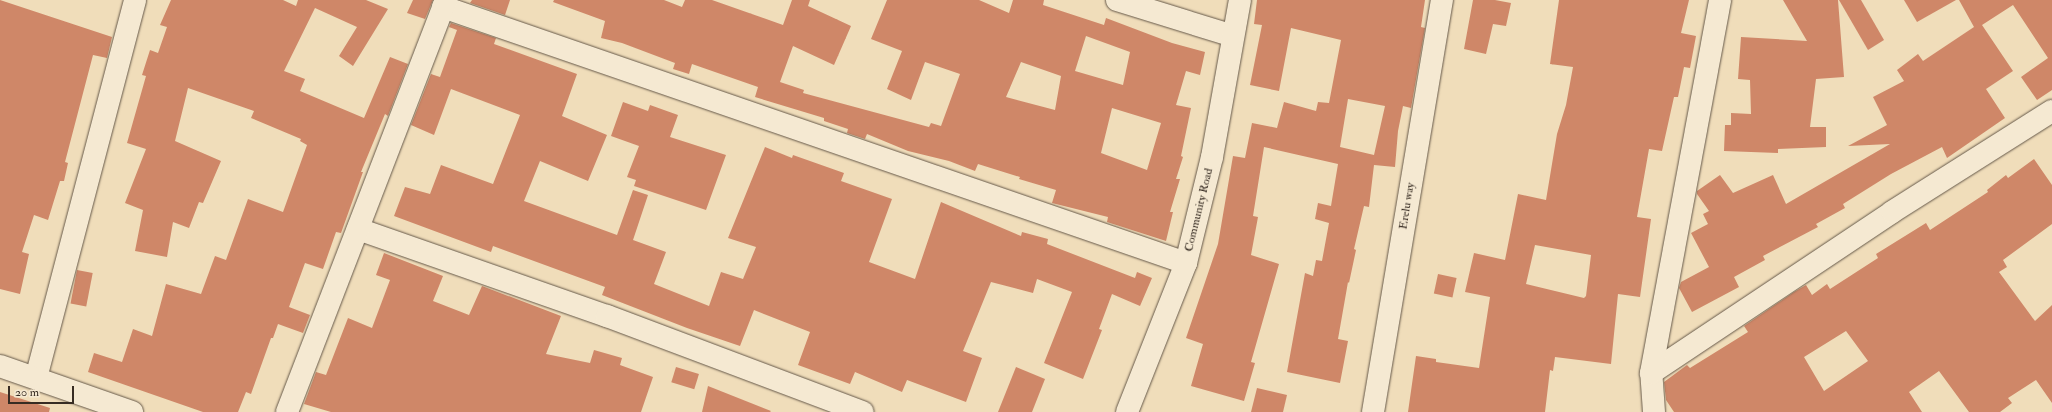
<!DOCTYPE html>
<html>
<head>
<meta charset="utf-8">
<style>
  body { margin:0 }
  #map { position:relative; width:2052px; height:412px; overflow:hidden; background:#f0ddba; font-family:"IM FELL Double Pica",serif }
  div>[style] { position:absolute }
  .building>* { inset:0; background:#cf8768; transform-origin:0 0 }
  .roads { filter:drop-shadow(0 0 1px #655849) drop-shadow(0 0 1px #655849) }
  .minor>* { height:22px; margin:-11px; padding:0 11px; transform-origin:11px; border-radius:11px; background:#f5e9d2 }
  .tertiary>* { height:22px; margin:-11px; padding:0 11px; transform-origin:11px; border-radius:11px; background:#f5e9d2 }
  span { translate:-50% -50%; white-space:nowrap; text-align:center; line-height:1.15; -webkit-text-stroke:3px #f5e9d2; paint-order:stroke }
  .street-label { font-size:12px; color:#372c23 }
  .scale { position:absolute; left:8px; top:386px; width:66px; height:18px; box-sizing:border-box; border:2px solid #372c23; border-top:0; padding-left:5px; font-size:12px; line-height:14px; white-space:nowrap; color:#372c23; -webkit-text-stroke:3px #f5e9d2; paint-order:stroke }
</style>
</head>
<body>
<div id="map">
  <div class="building">
    <i style="clip-path:polygon(0 0,112px 37px,107px 58px,93px 55px,65px 162px,68px 163px,64px 181px,60px 181px,48px 220px,34px 215px,22px 252px,29px 254px,20px 294px,0 289px)"></i>
    <i style="clip-path:polygon(171px 0,283px 0,296px 6px,298px 0,366px 0,388px 9px,353px 66px,339px 56px,357px 27px,315px 8px,284px 71px,305px 79px,300px 91px,364px 118px,390px 57px,408px 64px,388px 116px,385px 114px,361px 172px,363px 172px,341px 233px,336px 232px,323px 269px,305px 263px,289px 307px,310px 315px,303px 333px,278px 324px,273px 338px,271px 338px,251px 394px,246px 392px,238px 412px,203px 412px,88px 372px,94px 353px,122px 362px,133px 329px,152px 336px,166px 284px,201px 294px,215px 256px,226px 260px,248px 199px,283px 212px,307px 145px,300px 141px,301px 139px,251px 118px,254px 111px,188px 88px,175px 141px,221px 161px,203px 203px,199px 202px,189px 228px,173px 222px,167px 257px,135px 251px,143px 210px,125px 203px,146px 149px,127px 143px,146px 76px,142px 75px,150px 50px,158px 53px,167px 27px,160px 25px)"></i>
    <i style="clip-path:polygon(413px 0,433px 0,425px 19px,407px 13px)"></i>
    <i style="clip-path:polygon(472px 0,510px 0,505px 15px,470px 3px)"></i>
    <i style="clip-path:polygon(evenodd,554px 0,664px 0,682px 7px,685px 0,712px 0,783px 25px,792px 0,810px 0,808px 6px,851px 26px,834px 65px,793px 46px,780px 82px,804px 90px,803px 93px,929px 127px,931px 123px,941px 126px,960px 74px,925px 62px,911px 100px,887px 89px,902px 51px,871px 39px,887px 0,979px 0,1009px 13px,1013px 0,1044px 0,1043px 5px,1104px 25px,1106px 18px,1172px 43px,1205px 52px,1200px 75px,1186px 71px,1176px 105px,1191px 108px,1181px 156px,1183px 157px,1176px 179px,1180px 179px,1170px 212px,1173px 212px,1166px 241px,1107px 222px,1108px 217px,1052px 203px,1056px 190px,1019px 179px,1020px 177px,978px 164px,975px 171px,949px 161px,908px 151px,867px 134px,865px 139px,847px 133px,848px 129px,824px 121px,824px 118px,755px 97px,758px 87px,692px 64px,689px 74px,673px 69px,675px 63px,622px 43px,601px 38px,605px 21px,553px 2px,554px 0,1086px 36px,1130px 52px,1123px 85px,1075px 71px,1086px 36px,554px 0,1021px 62px,1061px 76px,1055px 110px,1006px 97px,1021px 62px,554px 0,1112px 108px,1161px 123px,1147px 170px,1101px 153px,1112px 108px)"></i>
    <i style="clip-path:polygon(evenodd,1257px 0,1425px 0,1421px 27px,1425px 28px,1411px 108px,1403px 106px,1398px 131px,1395px 167px,1374px 165px,1369px 207px,1364px 206px,1354px 249px,1356px 250px,1349px 283px,1348px 282px,1338px 339px,1348px 341px,1340px 383px,1287px 372px,1305px 273px,1313px 276px,1316px 260px,1322px 261px,1329px 223px,1315px 219px,1318px 203px,1331px 206px,1338px 164px,1264px 147px,1253px 216px,1258px 217px,1251px 255px,1279px 264px,1251px 362px,1255px 363px,1244px 401px,1191px 386px,1203px 344px,1186px 338px,1218px 244px,1233px 156px,1245px 158px,1252px 123px,1277px 128px,1284px 102px,1316px 111px,1318px 102px,1329px 103px,1341px 40px,1291px 28px,1279px 91px,1250px 85px,1262px 25px,1254px 24px,1257px 0,1348px 99px,1385px 106px,1374px 155px,1340px 147px,1348px 99px)"></i>
    <i style="clip-path:polygon(1473px 0,1495px 0,1511px 3px,1506px 26px,1493px 24px,1486px 54px,1464px 49px)"></i>
    <i style="clip-path:polygon(evenodd,1559px 0,1689px 0,1681px 33px,1696px 36px,1690px 68px,1684px 67px,1678px 97px,1674px 97px,1662px 151px,1649px 149px,1637px 217px,1651px 219px,1640px 297px,1618px 294px,1611px 364px,1555px 357px,1553px 371px,1550px 370px,1545px 412px,1408px 412px,1416px 356px,1436px 359px,1436px 362px,1479px 368px,1490px 297px,1465px 292px,1474px 253px,1505px 260px,1518px 194px,1546px 200px,1557px 134px,1566px 105px,1573px 67px,1550px 64px,1559px 0,1535px 245px,1591px 255px,1586px 296px,1584px 298px,1526px 284px,1535px 245px)"></i>
    <i style="clip-path:polygon(1783px 0,1838px 0,1844px 77px,1816px 79px,1810px 127px,1826px 127px,1826px 147px,1778px 149px,1778px 153px,1724px 151px,1725px 125px,1731px 125px,1731px 113px,1751px 114px,1750px 80px,1738px 79px,1741px 37px,1807px 41px)"></i>
    <i style="clip-path:polygon(1839px 0,1861px 0,1884px 40px,1868px 50px)"></i>
    <i style="clip-path:polygon(1904px 0,1956px 0,1917px 22px)"></i>
    <i style="clip-path:polygon(1959px 0,2052px 0,2052px 90px,2037px 100px,2021px 77px,2048px 58px,2013px 5px,1982px 25px,2013px 71px,1986px 89px,2005px 118px,1947px 158px,1942px 147px,1891px 174px,1843px 204px,1845px 208px,1816px 224px,1818px 227px,1763px 256px,1765px 260px,1734px 277px,1739px 287px,1692px 312px,1679px 288px,1681px 282px,1709px 267px,1691px 233px,1708px 224px,1703px 214px,1709px 211px,1697px 194px,1697px 191px,1720px 175px,1733px 193px,1773px 175px,1786px 204px,1890px 144px,1848px 146px,1887px 125px,1873px 97px,1904px 81px,1897px 70px,1918px 54px,1923px 61px,1974px 27px)"></i>
    <i style="clip-path:polygon(451px 23px,496px 38px,494px 44px,577px 74px,562px 116px,607px 135px,588px 181px,540px 161px,524px 201px,617px 235px,633px 190px,648px 195px,633px 240px,666px 252px,654px 284px,709px 306px,721px 272px,743px 279px,756px 247px,728px 238px,765px 147px,792px 158px,793px 155px,844px 173px,841px 181px,892px 199px,869px 262px,915px 279px,941px 202px,1021px 236px,1022px 232px,1048px 239px,1047px 244px,1135px 278px,1137px 272px,1152px 278px,1140px 306px,1112px 294px,1099px 329px,1102px 330px,1083px 379px,1044px 363px,1072px 292px,1037px 279px,1033px 293px,991px 282px,963px 351px,982px 358px,966px 402px,907px 380px,902px 392px,855px 372px,850px 384px,798px 365px,810px 332px,754px 310px,740px 346px,687px 328px,602px 295px,605px 287px,493px 246px,491px 252px,394px 216px,405px 187px,430px 194px,441px 165px,493px 184px,520px 115px,451px 89px,434px 135px,411px 125px,431px 74px,440px 77px,457px 30px,449px 27px)"></i>
    <i style="clip-path:polygon(623px 102px,648px 111px,650px 105px,678px 115px,670px 137px,726px 155px,706px 210px,634px 186px,636px 180px,627px 177px,639px 146px,611px 136px)"></i>
    <i style="clip-path:polygon(evenodd,2034px 159px,2052px 185px,2052px 224px,2003px 260px,2007px 267px,1999px 272px,2035px 321px,2052px 305px,2052px 403px,2036px 380px,2008px 398px,2012px 403px,2000px 412px,1969px 412px,1939px 371px,1909px 392px,1922px 412px,1674px 412px,1666px 400px,1664px 382px,1687px 365px,1690px 368px,1748px 332px,1744px 326px,1794px 292px,1806px 285px,1812px 295px,1827px 284px,1830px 289px,1878px 258px,1876px 254px,1926px 223px,1930px 230px,1988px 192px,1987px 190px,2006px 175px,2008px 178px,2034px 159px,1846px 331px,1868px 361px,1824px 391px,1804px 357px,1846px 331px)"></i>
    <i style="clip-path:polygon(384px 253px,443px 276px,433px 301px,469px 315px,482px 286px,561px 316px,546px 354px,590px 363px,594px 350px,622px 358px,620px 365px,653px 377px,641px 412px,331px 412px,304px 404px,316px 372px,326px 375px,348px 318px,372px 328px,390px 280px,376px 275px)"></i>
    <i style="left:77px;top:270px;width:16px;height:34px;rotate:11deg"></i>
    <i style="left:1438px;top:274px;width:19px;height:20px;rotate:12deg"></i>
    <i style="left:676px;top:367px;width:24px;height:16px;rotate:17deg"></i>
    <i style="clip-path:polygon(1016px 367px,1045px 379px,1032px 412px,998px 412px)"></i>
    <i style="clip-path:polygon(708px 386px,771px 411px,770px 412px,702px 412px)"></i>
    <i style="clip-path:polygon(1257px 388px,1287px 395px,1283px 412px,1251px 412px)"></i>
    <i style="clip-path:polygon(0 392px,50px 408px,49px 412px,0 412px)"></i>
  </div>
  <div class="roads">
    <div class="minor">
      <i style="left:1117px;top:0;width:121px;rotate:17.2deg"></i>
      <i style="left:443px;top:7px;width:786px;rotate:19.01deg"></i>
      <i style="left:358px;top:229px;width:264px;rotate:19.3deg"></i>
      <i style="left:607px;top:316px;width:273px;rotate:20.6deg"></i>
      <i style="left:1651px;top:373px;width:290px;rotate:-33.7deg"></i>
      <i style="left:1892px;top:212px;width:189px;rotate:-32.3deg"></i>
      <i style="left:36px;top:378px;width:391px;rotate:-75.3deg"></i>
      <i style="left:287px;top:412px;width:442px;rotate:-68.9deg"></i>
      <i style="left:1127px;top:412px;width:160px;rotate:-68.4deg"></i>
      <i style="left:1186px;top:263px;width:109px;rotate:-76.2deg"></i>
      <i style="left:1212px;top:157px;width:159px;rotate:-79.9deg"></i>
      <i style="left:1373px;top:412px;width:418px;rotate:-80.5deg"></i>
      <i style="left:1654px;top:412px;width:39px;rotate:-94deg"></i>
      <i style="left:1651px;top:373px;width:379px;rotate:-79.5deg"></i>
    </div>
    <div class="tertiary">
      <i style="left:0;top:366px;width:140px;rotate:19.2deg"></i>
    </div>
  </div>
  <div class="street-label">
    <span style="left:1407px;top:206px;rotate:-81deg">Erelu way</span>
    <span style="left:1199px;top:210px;rotate:-76deg">Community Road</span>
  </div>
  <div class="scale">20 m</div>
</div>
</body>
</html>
